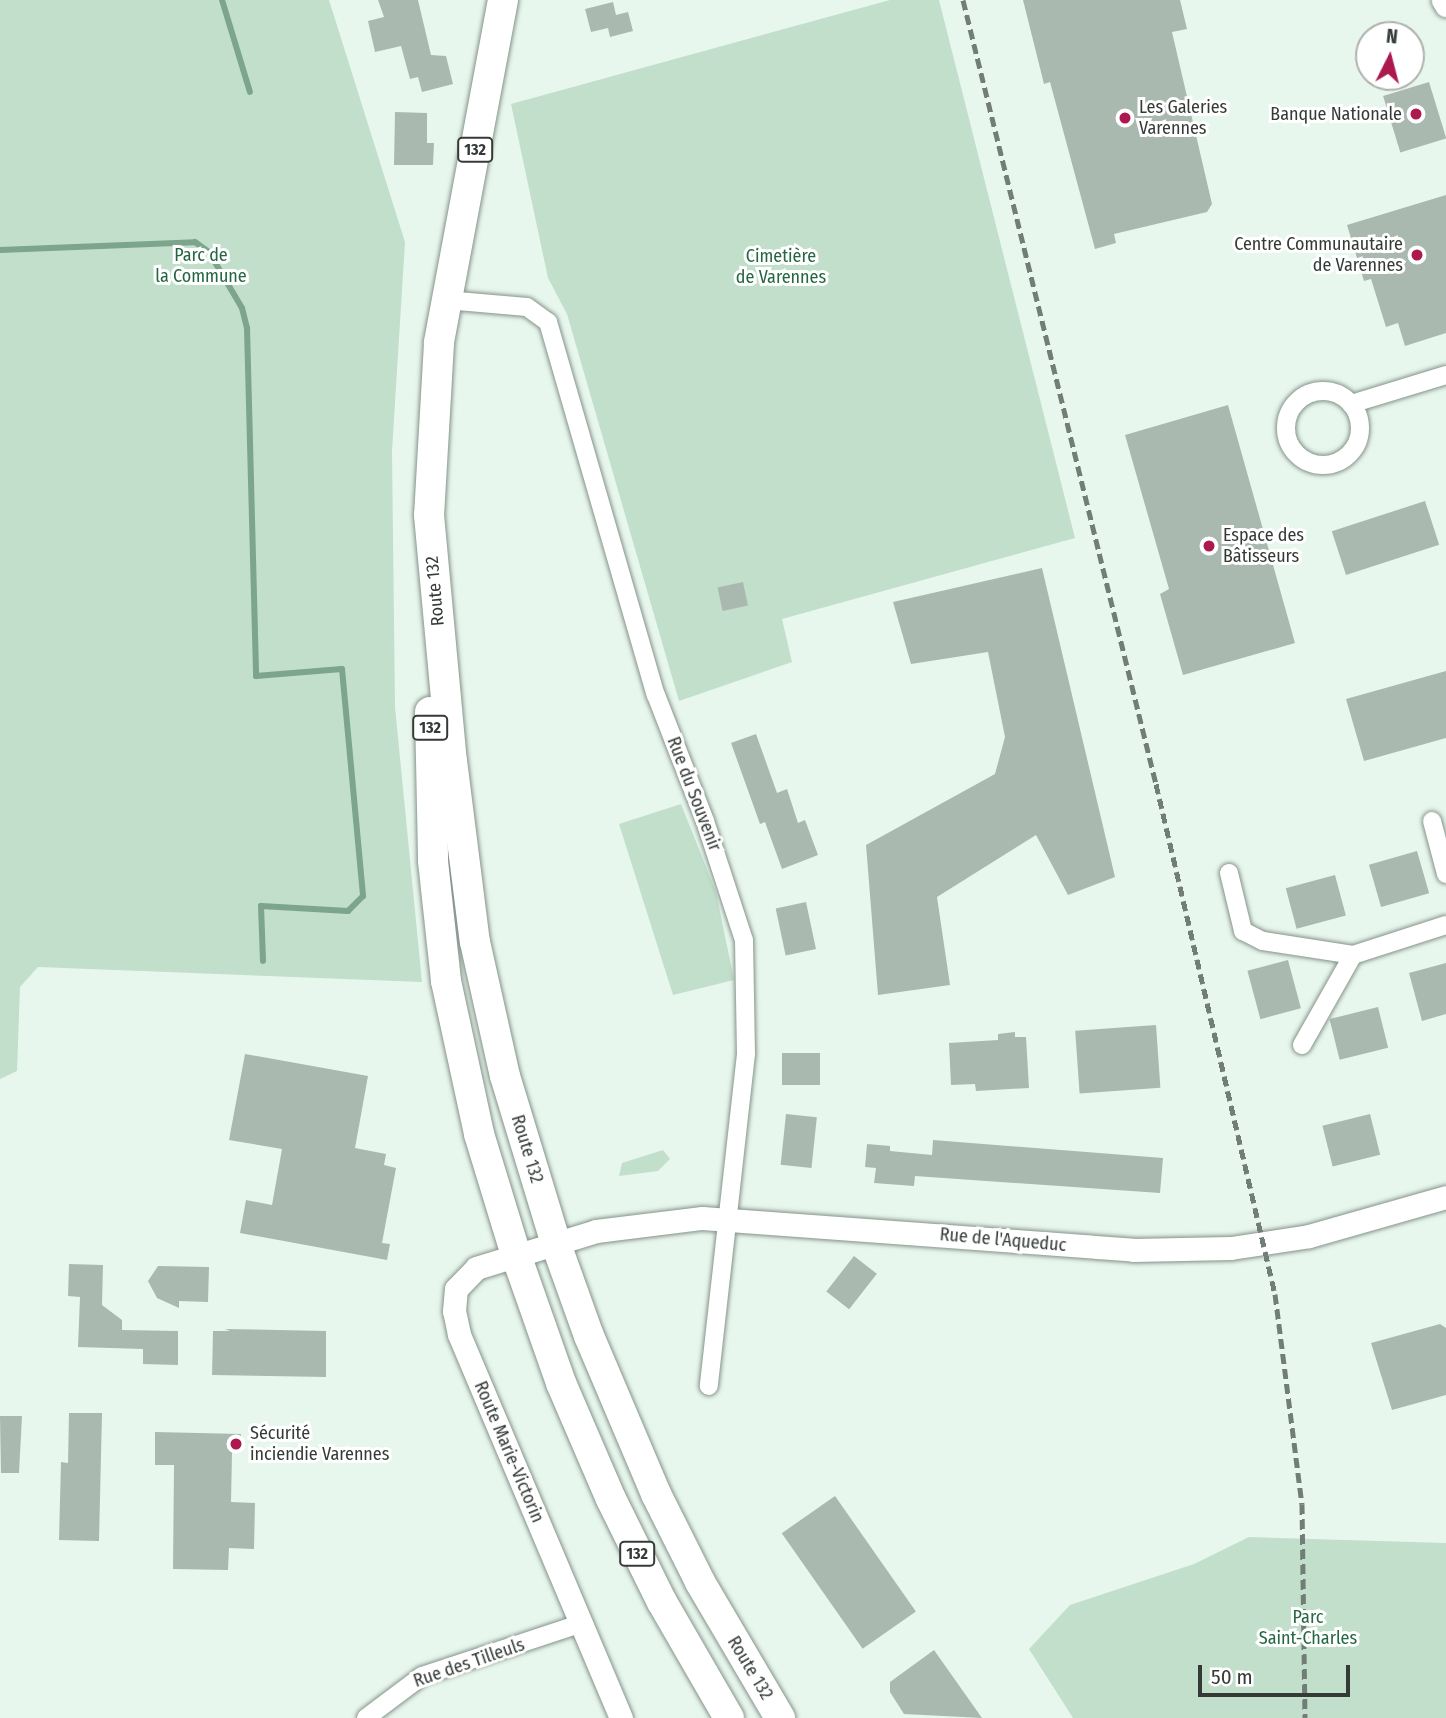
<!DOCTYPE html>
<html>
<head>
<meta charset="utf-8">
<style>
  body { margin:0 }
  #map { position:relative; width:1446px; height:1718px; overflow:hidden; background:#e8f7ed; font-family:"Fira Sans Condensed",sans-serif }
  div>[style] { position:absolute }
  .green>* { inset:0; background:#c1dfcb }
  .stream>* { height:6px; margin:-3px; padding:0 3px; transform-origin:3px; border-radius:3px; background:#7ca58b }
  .building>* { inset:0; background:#aab9af; transform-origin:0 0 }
  .roads { filter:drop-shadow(0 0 2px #85938a) drop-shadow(0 0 2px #85938a) }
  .minor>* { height:18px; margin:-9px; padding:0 9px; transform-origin:9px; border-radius:9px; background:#fff }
  .minor>.ring { margin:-9px; padding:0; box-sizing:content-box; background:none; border:18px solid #fff; border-radius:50% }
  .tertiary>* { height:23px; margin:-11.5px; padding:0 11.5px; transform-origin:11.5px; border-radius:11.5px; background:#fff }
  .primary>* { height:30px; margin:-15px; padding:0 15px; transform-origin:15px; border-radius:15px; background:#fff }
  .trunk>* { height:30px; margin:-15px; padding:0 15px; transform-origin:15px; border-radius:15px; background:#fff }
  .rail>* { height:5px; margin-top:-2.5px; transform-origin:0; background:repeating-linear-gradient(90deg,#737d77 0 10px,transparent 0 15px) }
  .dots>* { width:19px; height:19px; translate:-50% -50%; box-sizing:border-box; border:4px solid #fff; border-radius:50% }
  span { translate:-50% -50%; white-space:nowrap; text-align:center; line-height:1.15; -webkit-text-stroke:6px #fff; paint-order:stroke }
  .shield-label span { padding:2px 5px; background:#fff; border:2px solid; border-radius:5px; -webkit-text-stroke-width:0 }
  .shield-label { font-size:16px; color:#343b37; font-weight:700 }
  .poi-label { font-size:18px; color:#343b37 }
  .left { translate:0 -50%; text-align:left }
  .right { translate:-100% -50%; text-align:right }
  .park-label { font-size:18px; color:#256643 }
  .street-label { font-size:18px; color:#343b37 }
  .north { position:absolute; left:1355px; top:21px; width:70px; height:70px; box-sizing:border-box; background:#fff; border:2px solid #aeb1af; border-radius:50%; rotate:6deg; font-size:19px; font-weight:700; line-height:28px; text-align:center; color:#343b37 }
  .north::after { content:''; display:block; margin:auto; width:24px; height:32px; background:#ab194f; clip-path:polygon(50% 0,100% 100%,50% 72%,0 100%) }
  .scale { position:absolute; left:1198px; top:1665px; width:152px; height:32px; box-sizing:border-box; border:4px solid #343b37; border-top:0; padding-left:9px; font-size:21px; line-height:24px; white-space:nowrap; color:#343b37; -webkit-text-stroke:5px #fff; paint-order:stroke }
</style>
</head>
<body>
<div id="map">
  <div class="green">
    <i style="clip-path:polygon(0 0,329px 0,405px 242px,392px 451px,395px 707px,422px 982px,38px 967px,20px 987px,17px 1071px,0 1079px)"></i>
    <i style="clip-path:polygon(890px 0,939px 0,1075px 538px,782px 619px,792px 662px,679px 701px,567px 314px,548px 278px,511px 104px)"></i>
    <i style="clip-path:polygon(681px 804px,716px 892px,734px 980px,673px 995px,619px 824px)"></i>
    <i style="clip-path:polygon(663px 1150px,670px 1159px,658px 1171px,619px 1176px,622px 1163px)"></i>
    <i style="clip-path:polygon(1249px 1537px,1446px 1543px,1446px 1718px,1073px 1718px,1029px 1649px,1070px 1605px,1194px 1564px)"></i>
  </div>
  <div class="stream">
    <i style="left:222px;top:0;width:96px;rotate:73.1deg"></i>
    <i style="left:0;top:250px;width:195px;rotate:-2.3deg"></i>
    <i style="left:195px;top:242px;width:17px;rotate:36deg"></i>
    <i style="left:209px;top:252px;width:65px;rotate:59.5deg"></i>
    <i style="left:242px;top:308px;width:21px;rotate:76deg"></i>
    <i style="left:247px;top:328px;width:348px;rotate:88.5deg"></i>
    <i style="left:256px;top:676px;width:86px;rotate:-4.7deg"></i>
    <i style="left:342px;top:669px;width:228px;rotate:84.7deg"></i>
    <i style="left:363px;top:896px;width:21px;rotate:135deg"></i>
    <i style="left:348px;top:911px;width:87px;rotate:-176.7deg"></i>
    <i style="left:261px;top:906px;width:55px;rotate:87.9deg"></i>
  </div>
  <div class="building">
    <i style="clip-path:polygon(378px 0,418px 0,431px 55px,446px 56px,453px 84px,422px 92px,418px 77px,410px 79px,401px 46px,375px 52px,368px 21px,384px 17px)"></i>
    <i style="clip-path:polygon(1023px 0,1180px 0,1187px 29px,1172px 32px,1212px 204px,1207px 212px,1114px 234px,1116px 243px,1095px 249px,1050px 82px,1044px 84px)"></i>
    <i style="clip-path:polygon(613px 2px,616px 15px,628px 12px,633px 31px,610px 37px,608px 28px,591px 32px,585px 9px)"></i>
    <i style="left:1429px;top:82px;width:59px;height:48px;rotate:73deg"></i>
    <i style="clip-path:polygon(395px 112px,427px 113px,427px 143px,434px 143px,433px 165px,394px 165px)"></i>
    <i style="clip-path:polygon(1446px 195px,1446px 333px,1405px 346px,1398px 323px,1386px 327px,1371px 279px,1364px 281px,1347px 225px)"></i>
    <i style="clip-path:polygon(1228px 405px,1295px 643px,1183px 675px,1160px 594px,1169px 589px,1125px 435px)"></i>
    <i style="left:1425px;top:501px;width:46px;height:98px;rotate:72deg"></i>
    <i style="clip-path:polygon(1042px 568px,1115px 877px,1068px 895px,1036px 835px,937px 897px,950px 985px,878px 995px,866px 845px,995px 774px,1005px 737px,988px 652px,911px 664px,893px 602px)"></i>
    <i style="left:743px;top:582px;width:24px;height:26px;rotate:78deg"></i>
    <i style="clip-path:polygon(1446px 671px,1446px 738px,1364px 761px,1346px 699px)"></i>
    <i style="clip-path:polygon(756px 734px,777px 793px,787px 789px,798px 823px,805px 820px,818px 855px,782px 869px,765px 822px,760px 824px,731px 743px)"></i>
    <i style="left:1417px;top:851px;width:44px;height:50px;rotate:74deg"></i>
    <i style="left:1335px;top:875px;width:42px;height:51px;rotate:75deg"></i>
    <i style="left:806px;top:902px;width:48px;height:31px;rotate:78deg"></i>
    <i style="left:1288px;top:960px;width:50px;height:42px;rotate:75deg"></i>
    <i style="clip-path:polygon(1446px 963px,1446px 1014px,1422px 1021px,1409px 973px)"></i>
    <i style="left:1378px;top:1007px;width:42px;height:50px;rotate:76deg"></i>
    <i style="left:1156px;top:1025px;width:63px;height:81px;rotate:86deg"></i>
    <i style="clip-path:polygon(1015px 1032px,1015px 1037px,1026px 1037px,1029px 1088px,976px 1091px,975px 1084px,951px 1085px,949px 1043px,998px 1040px,998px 1034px)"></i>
    <i style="left:782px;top:1053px;width:38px;height:32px"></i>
    <i style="clip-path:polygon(245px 1054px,368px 1076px,355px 1148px,386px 1154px,384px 1165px,396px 1168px,382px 1243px,390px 1244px,387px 1260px,240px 1233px,246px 1200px,272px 1205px,282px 1149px,229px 1140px)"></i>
    <i style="left:786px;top:1114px;width:31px;height:51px;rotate:6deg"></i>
    <i style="left:1370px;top:1114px;width:42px;height:49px;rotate:76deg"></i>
    <i style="clip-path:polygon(933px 1140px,1163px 1158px,1160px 1193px,915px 1176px,914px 1186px,874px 1183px,876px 1168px,865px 1167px,867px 1144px,890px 1146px,890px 1151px,932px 1155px)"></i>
    <i style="left:854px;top:1256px;width:29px;height:45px;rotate:38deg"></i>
    <i style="clip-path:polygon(69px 1264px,103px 1265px,102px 1305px,122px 1320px,122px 1330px,178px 1331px,178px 1365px,143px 1364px,143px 1349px,78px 1347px,80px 1297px,68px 1296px)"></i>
    <i style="clip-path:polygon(158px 1266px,209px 1267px,208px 1302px,179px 1301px,179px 1308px,157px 1298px,148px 1281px)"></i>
    <i style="clip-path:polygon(1440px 1324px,1446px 1328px,1446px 1395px,1392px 1410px,1371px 1343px)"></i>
    <i style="clip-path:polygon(225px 1329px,326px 1331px,326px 1377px,212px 1375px,213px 1331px,230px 1331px)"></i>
    <i style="clip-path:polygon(69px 1413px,102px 1413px,99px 1541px,59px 1540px,61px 1462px,68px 1463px)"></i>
    <i style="clip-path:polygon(0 1416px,22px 1416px,19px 1473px,1px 1473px)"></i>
    <i style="clip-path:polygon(155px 1432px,241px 1434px,240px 1453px,232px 1453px,231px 1502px,255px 1503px,254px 1549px,229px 1548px,228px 1570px,173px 1569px,174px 1465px,155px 1465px)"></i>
    <i style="left:835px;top:1496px;width:141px;height:65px;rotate:55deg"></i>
    <i style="clip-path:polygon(934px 1650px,982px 1718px,904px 1714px,890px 1692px,890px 1682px)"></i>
  </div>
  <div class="roads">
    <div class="minor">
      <i style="left:446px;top:300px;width:81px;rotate:4.9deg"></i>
      <i style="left:527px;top:307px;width:26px;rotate:36deg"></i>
      <i style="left:548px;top:322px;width:388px;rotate:73.9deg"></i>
      <i style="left:656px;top:695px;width:135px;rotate:68.7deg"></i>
      <i style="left:705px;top:821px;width:125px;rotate:71.9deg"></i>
      <i style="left:744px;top:940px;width:114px;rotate:89deg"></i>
      <i style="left:746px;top:1054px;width:334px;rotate:96.4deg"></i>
      <i class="ring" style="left:1286px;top:391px;width:56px;height:56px"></i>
      <i style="left:1351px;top:404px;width:99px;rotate:-17deg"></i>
      <i style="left:1432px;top:821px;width:55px;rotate:75.2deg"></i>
      <i style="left:1229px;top:873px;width:60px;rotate:76.4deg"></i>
      <i style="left:1243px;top:931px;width:22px;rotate:27deg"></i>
      <i style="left:1263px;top:941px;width:91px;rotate:8.8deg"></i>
      <i style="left:1302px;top:1045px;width:103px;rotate:-60.5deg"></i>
      <i style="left:1353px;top:955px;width:98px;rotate:-17.9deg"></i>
      <i style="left:366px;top:1718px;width:70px;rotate:-36.9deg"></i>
      <i style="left:422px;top:1676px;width:169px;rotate:-18.3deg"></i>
    </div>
    <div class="tertiary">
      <i style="left:1443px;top:0;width:6px;rotate:59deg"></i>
      <i style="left:621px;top:1718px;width:417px;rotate:-112.9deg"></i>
      <i style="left:459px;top:1334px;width:24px;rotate:-102deg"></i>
      <i style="left:454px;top:1311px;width:22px;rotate:-85deg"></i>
      <i style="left:456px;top:1289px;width:29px;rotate:-46deg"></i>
      <i style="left:476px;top:1268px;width:126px;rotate:-17.1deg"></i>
      <i style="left:596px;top:1231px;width:107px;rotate:-7deg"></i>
      <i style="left:702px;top:1218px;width:432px;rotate:4.2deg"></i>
      <i style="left:1133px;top:1250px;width:98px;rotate:-1.2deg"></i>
      <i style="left:1231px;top:1248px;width:79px;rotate:-8.7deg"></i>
      <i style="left:1309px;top:1236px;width:142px;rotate:-15.9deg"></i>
    </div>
    <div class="primary">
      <i style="left:503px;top:0;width:349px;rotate:100.6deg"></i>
      <i style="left:439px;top:343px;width:172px;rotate:93.3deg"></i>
      <i style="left:429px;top:515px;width:247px;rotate:84.7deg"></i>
      <i style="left:452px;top:761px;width:182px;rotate:82.8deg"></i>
      <i style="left:475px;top:942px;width:137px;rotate:77.4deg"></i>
      <i style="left:505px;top:1076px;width:176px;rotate:73.1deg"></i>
      <i style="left:430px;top:712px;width:149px;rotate:88.8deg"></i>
      <i style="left:433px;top:861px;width:121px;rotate:83.8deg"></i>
      <i style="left:446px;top:981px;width:157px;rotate:77.8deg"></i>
      <i style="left:479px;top:1134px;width:127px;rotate:73deg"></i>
    </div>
    <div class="trunk">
      <i style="left:556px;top:1244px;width:98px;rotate:70.3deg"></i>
      <i style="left:589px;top:1336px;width:172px;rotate:67deg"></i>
      <i style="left:656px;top:1494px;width:98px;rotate:63.4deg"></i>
      <i style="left:700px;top:1582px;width:158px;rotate:59.5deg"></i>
      <i style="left:516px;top:1255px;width:136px;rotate:70.6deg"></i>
      <i style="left:561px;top:1383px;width:126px;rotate:66.7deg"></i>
      <i style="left:611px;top:1499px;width:115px;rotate:63.7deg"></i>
      <i style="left:662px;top:1602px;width:134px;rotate:60deg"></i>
    </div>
  </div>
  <div class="rail">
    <i style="left:963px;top:0;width:807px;rotate:76.17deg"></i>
    <i style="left:1156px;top:784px;width:524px;rotate:76.87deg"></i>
    <i style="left:1275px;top:1294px;width:212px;rotate:82.7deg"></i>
    <i style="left:1302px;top:1504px;width:214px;rotate:89.2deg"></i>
  </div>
  <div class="dots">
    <i style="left:1416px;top:114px;background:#ab194f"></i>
    <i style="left:1125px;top:118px;background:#ab194f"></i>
    <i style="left:1417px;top:255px;background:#ab194f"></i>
    <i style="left:1209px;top:546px;background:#ab194f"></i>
    <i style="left:236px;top:1444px;background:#ab194f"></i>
  </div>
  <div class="shield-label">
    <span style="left:475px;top:150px">132</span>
    <span style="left:430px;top:728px">132</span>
    <span style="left:637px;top:1554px">132</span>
  </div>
  <div class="poi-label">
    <span class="left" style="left:1139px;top:118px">Les Galeries<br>Varennes</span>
    <span class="right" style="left:1402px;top:114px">Banque Nationale</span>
    <span class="right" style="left:1403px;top:255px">Centre Communautaire<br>de Varennes</span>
    <span class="left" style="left:1223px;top:546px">Espace des<br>Bâtisseurs</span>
    <span class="left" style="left:250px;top:1444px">Sécurité<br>inciendie Varennes</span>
  </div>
  <div class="park-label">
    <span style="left:201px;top:266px">Parc de<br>la Commune</span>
    <span style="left:781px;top:267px">Cimetière<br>de Varennes</span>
    <span style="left:1308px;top:1628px">Parc<br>Saint-Charles</span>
  </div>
  <div class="street-label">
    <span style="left:435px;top:591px;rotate:-95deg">Route 132</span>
    <span style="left:694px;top:794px;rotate:69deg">Rue du Souvenir</span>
    <span style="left:527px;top:1149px;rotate:73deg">Route 132</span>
    <span style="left:1003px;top:1240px;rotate:5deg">Rue de l'Aqueduc</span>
    <span style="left:509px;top:1452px;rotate:67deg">Route Marie-Victorin</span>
    <span style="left:469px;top:1663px;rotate:-19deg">Rue des Tilleuls</span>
    <span style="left:750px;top:1668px;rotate:59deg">Route 132</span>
  </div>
  <div class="north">N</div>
  <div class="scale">50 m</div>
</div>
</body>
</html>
